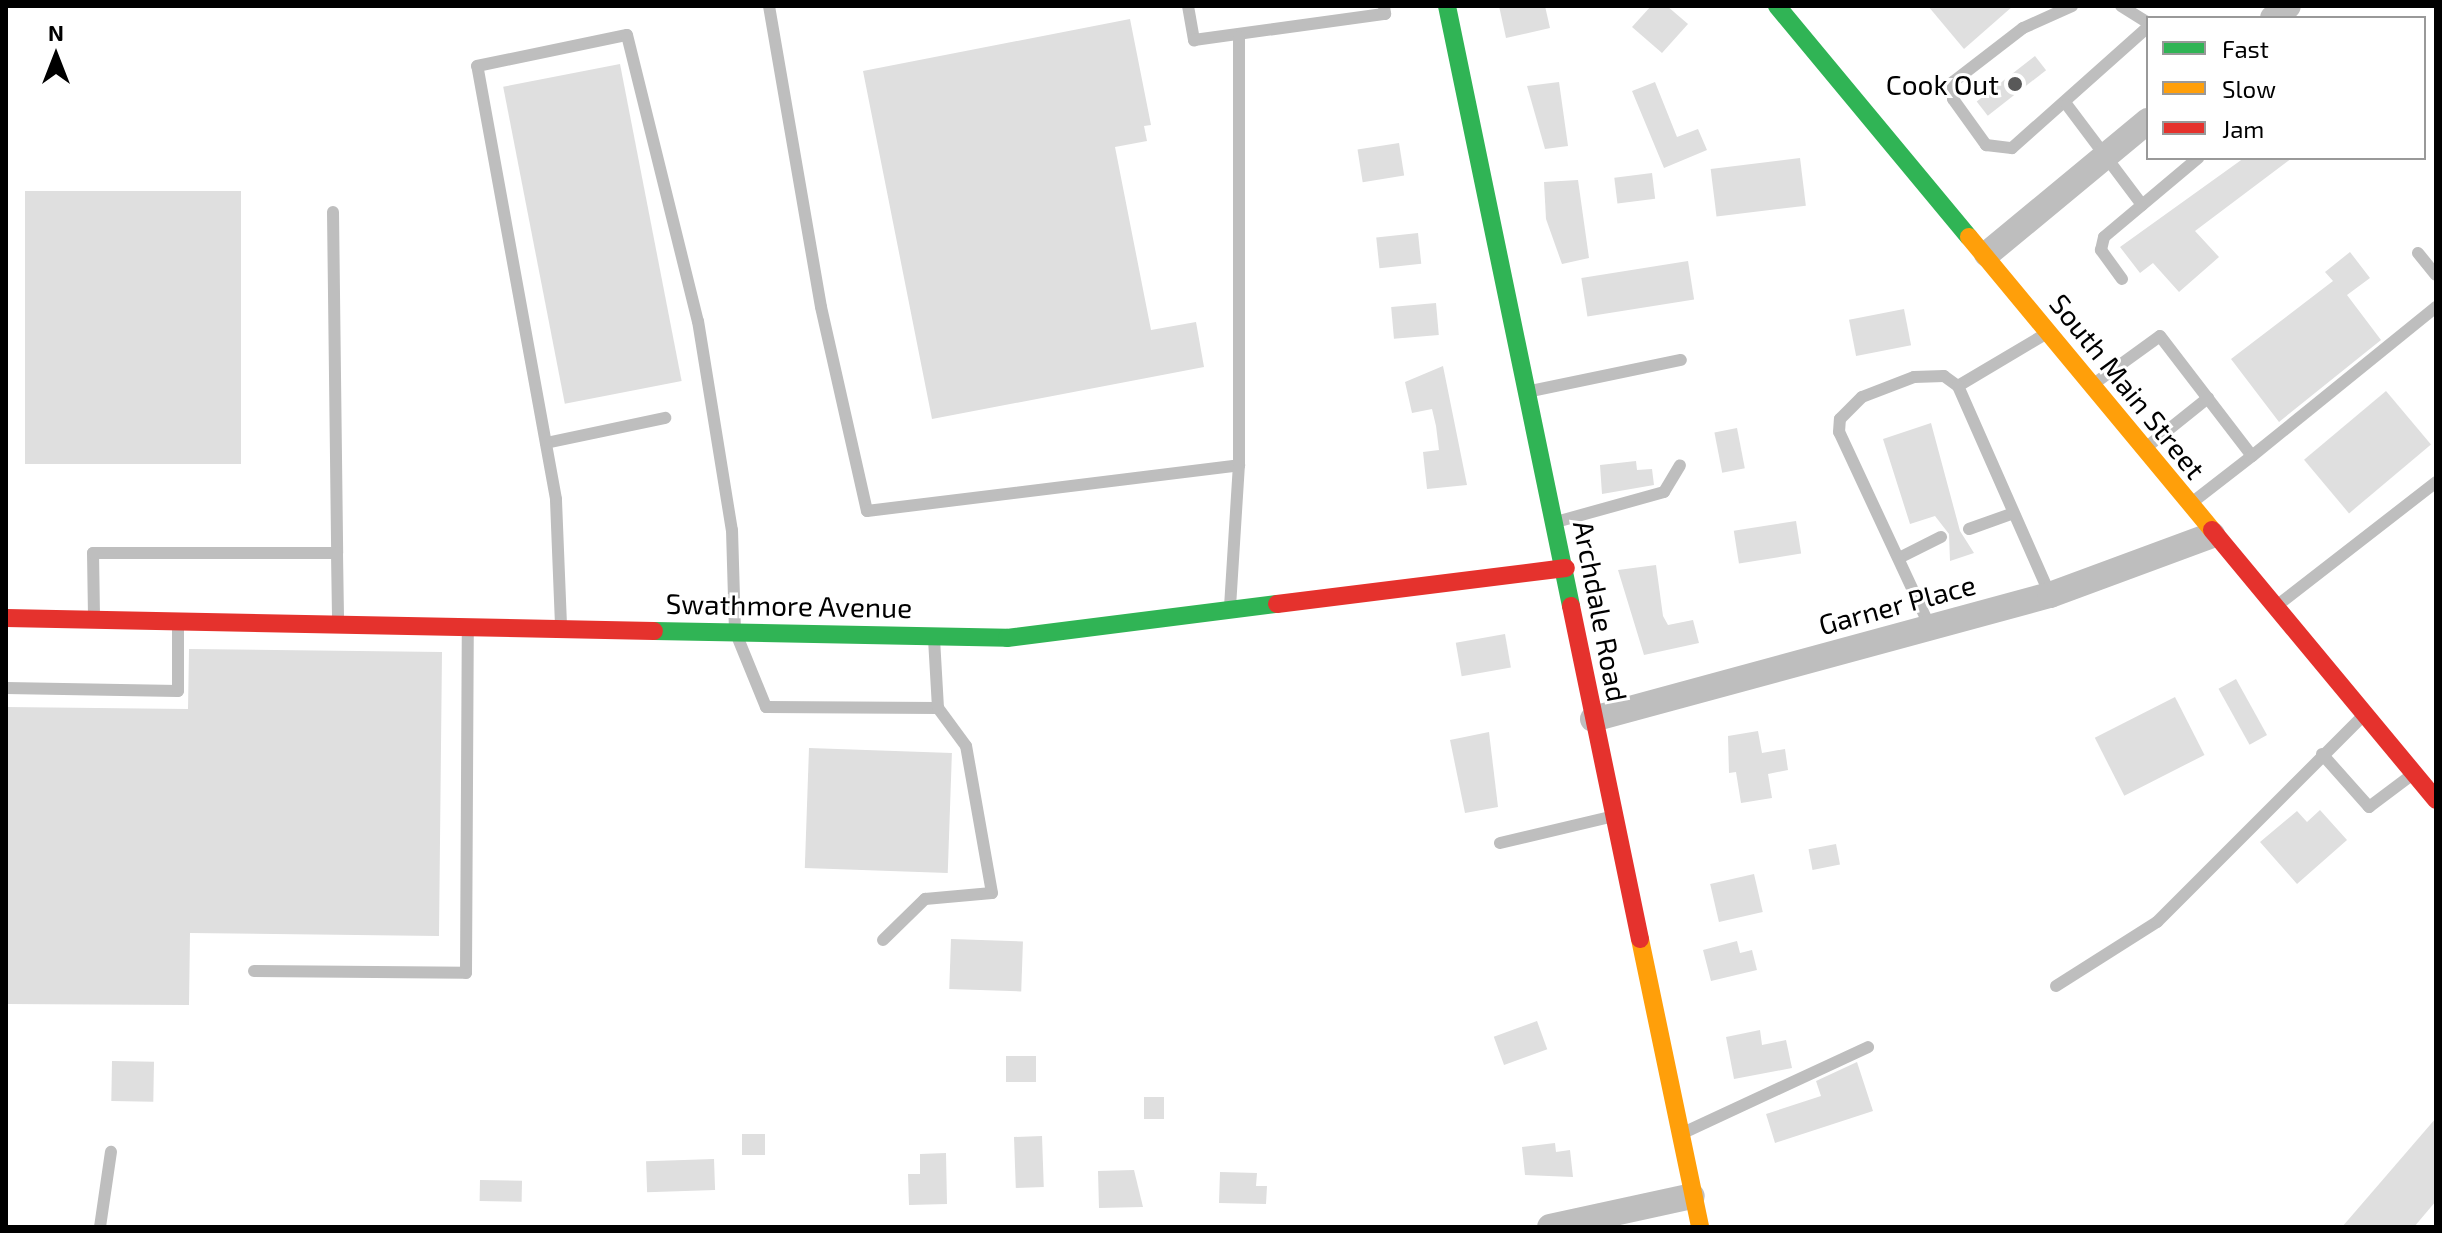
<!DOCTYPE html>
<html>
<head>
<meta charset="utf-8">
<style>
  body { margin:0 }
  #map { position:relative; width:2442px; height:1233px; overflow:hidden; background:#fff; font-family:"Exo 2",sans-serif }
  div>[style] { position:absolute }
  .building>* { inset:0; background:#dfdfdf; transform-origin:0 0 }
  .lane>* { height:12px; margin:-6px; padding:0 6px; transform-origin:6px; border-radius:6px; background:#bebebe }
  .street>* { height:26px; margin:-13px; padding:0 13px; transform-origin:13px; border-radius:13px; background:#bebebe }
  .fast>* { height:18px; margin:-9px; padding:0 9px; transform-origin:9px; border-radius:9px; background:#30b455 }
  .slow>* { height:18px; margin:-9px; padding:0 9px; transform-origin:9px; border-radius:9px; background:#ff9f0a }
  .jam>* { height:18px; margin:-9px; padding:0 9px; transform-origin:9px; border-radius:9px; background:#e5322d }
  .dots>* { width:22px; height:22px; translate:-50% -50%; box-sizing:border-box; border:4px solid #fff; border-radius:50% }
  span { translate:-50% -50%; white-space:nowrap; text-align:center; line-height:1.15; -webkit-text-stroke:6px #fff; paint-order:stroke }
  .poi-label { font-size:28px; color:#000 }
  .right { translate:-100% -50%; text-align:right }
  .street-label { font-size:28px; color:#000 }
  .frame { position:absolute; inset:0; border:8px solid #000; pointer-events:none }
  .legend { position:absolute; left:2146px; top:16px; width:280px; height:144px; box-sizing:border-box; background:#fff; border:2px solid #999; margin:0; padding:10px 14px; list-style:none; font-size:24px; color:#000 }
  .legend li { display:flex; align-items:center; gap:16px; height:40px }
  .legend b { width:40px; border:2px solid #999 }
  .north { position:absolute; left:16px; top:16px; width:80px; height:80px; -webkit-text-stroke:6px #fff; paint-order:stroke; rotate:0deg; font-size:22px; font-weight:700; line-height:32px; text-align:center; color:#000 }
  .north::after { content:''; display:block; margin:auto; width:28px; height:36px; background:#000; clip-path:polygon(50% 0,100% 100%,50% 72%,0 100%) }
</style>
</head>
<body>
<div id="map">
  <div class="building">
    <i style="clip-path:polygon(1499px 6px,1545px 6px,1550px 28px,1506px 38px)"></i>
    <i style="clip-path:polygon(1651px 6px,1667px 6px,1688px 24px,1662px 53px,1632px 27px)"></i>
    <i style="clip-path:polygon(1928px 6px,2013px 6px,1964px 49px)"></i>
    <i style="clip-path:polygon(1130px 19px,1151px 125px,1144px 126px,1147px 141px,1115px 147px,1151px 330px,1196px 322px,1204px 367px,932px 419px,863px 71px)"></i>
    <i style="left:2035px;top:56px;width:18px;height:74px;rotate:52deg"></i>
    <i style="left:620px;top:64px;width:323px;height:119px;rotate:79deg"></i>
    <i style="clip-path:polygon(1559px 82px,1568px 146px,1545px 149px,1527px 86px)"></i>
    <i style="clip-path:polygon(1655px 82px,1677px 137px,1698px 129px,1707px 150px,1664px 168px,1632px 91px)"></i>
    <i style="left:1399px;top:143px;width:33px;height:42px;rotate:81deg"></i>
    <i style="left:1800px;top:158px;width:48px;height:90px;rotate:83deg"></i>
    <i style="clip-path:polygon(2244px 158px,2292px 158px,2195px 231px,2219px 257px,2179px 292px,2153px 263px,2140px 273px,2120px 247px)"></i>
    <i style="left:1652px;top:173px;width:26px;height:38px;rotate:83deg"></i>
    <i style="clip-path:polygon(1578px 180px,1589px 258px,1562px 264px,1546px 219px,1544px 182px)"></i>
    <i style="left:25px;top:191px;width:216px;height:273px"></i>
    <i style="left:1418px;top:233px;width:31px;height:42px;rotate:84deg"></i>
    <i style="clip-path:polygon(2350px 252px,2370px 278px,2347px 295px,2381px 340px,2279px 422px,2231px 359px,2333px 281px,2325px 272px)"></i>
    <i style="left:1688px;top:261px;width:39px;height:108px;rotate:81deg"></i>
    <i style="left:1436px;top:303px;width:32px;height:45px;rotate:85deg"></i>
    <i style="left:1904px;top:309px;width:37px;height:56px;rotate:79deg"></i>
    <i style="clip-path:polygon(1443px 366px,1467px 485px,1427px 489px,1423px 452px,1439px 450px,1436px 426px,1432px 409px,1412px 413px,1405px 382px)"></i>
    <i style="left:2386px;top:391px;width:70px;height:107px;rotate:50deg"></i>
    <i style="clip-path:polygon(1931px 423px,1960px 531px,1974px 553px,1950px 561px,1949px 534px,1935px 516px,1910px 524px,1883px 439px)"></i>
    <i style="left:1737px;top:428px;width:41px;height:23px;rotate:79deg"></i>
    <i style="clip-path:polygon(1636px 461px,1637px 470px,1652px 469px,1654px 485px,1602px 494px,1600px 465px)"></i>
    <i style="left:1796px;top:521px;width:33px;height:63px;rotate:81deg"></i>
    <i style="clip-path:polygon(1656px 565px,1663px 616px,1668px 625px,1693px 620px,1699px 643px,1644px 655px,1618px 570px)"></i>
    <i style="left:1505px;top:634px;width:34px;height:50px;rotate:80deg"></i>
    <i style="clip-path:polygon(189px 649px,442px 652px,439px 936px,190px 933px,189px 1005px,6px 1004px,6px 707px,188px 709px)"></i>
    <i style="left:2236px;top:679px;width:64px;height:20px;rotate:61deg"></i>
    <i style="left:2175px;top:697px;width:65px;height:90px;rotate:63deg"></i>
    <i style="clip-path:polygon(1758px 731px,1762px 753px,1785px 749px,1788px 770px,1768px 774px,1772px 798px,1741px 803px,1736px 772px,1729px 773px,1728px 736px)"></i>
    <i style="clip-path:polygon(1489px 732px,1498px 807px,1465px 813px,1450px 740px)"></i>
    <i style="left:809px;top:748px;width:143px;height:120px;rotate:2deg"></i>
    <i style="clip-path:polygon(2320px 810px,2347px 840px,2297px 884px,2260px 842px,2297px 811px,2307px 822px)"></i>
    <i style="left:1836px;top:844px;width:21px;height:28px;rotate:79deg"></i>
    <i style="left:1754px;top:874px;width:39px;height:45px;rotate:77deg"></i>
    <i style="left:951px;top:939px;width:72px;height:50px;rotate:2deg"></i>
    <i style="clip-path:polygon(1737px 941px,1740px 953px,1752px 950px,1757px 970px,1711px 981px,1703px 950px)"></i>
    <i style="left:1537px;top:1021px;width:30px;height:46px;rotate:70deg"></i>
    <i style="clip-path:polygon(1760px 1030px,1762px 1045px,1786px 1040px,1792px 1068px,1734px 1079px,1726px 1037px)"></i>
    <i style="left:1006px;top:1056px;width:30px;height:26px"></i>
    <i style="left:112px;top:1061px;width:42px;height:40px;rotate:1deg"></i>
    <i style="clip-path:polygon(1857px 1062px,1873px 1111px,1775px 1143px,1766px 1114px,1821px 1096px,1816px 1081px)"></i>
    <i style="left:1164px;top:1097px;width:22px;height:20px;rotate:90deg"></i>
    <i style="clip-path:polygon(2436px 1118px,2436px 1201px,2414px 1227px,2342px 1227px)"></i>
    <i style="left:742px;top:1134px;width:23px;height:21px"></i>
    <i style="left:1042px;top:1136px;width:51px;height:28px;rotate:88deg"></i>
    <i style="clip-path:polygon(1555px 1143px,1556px 1152px,1570px 1150px,1573px 1177px,1525px 1175px,1522px 1147px)"></i>
    <i style="clip-path:polygon(946px 1153px,947px 1204px,909px 1205px,908px 1174px,920px 1174px,920px 1154px)"></i>
    <i style="left:714px;top:1159px;width:31px;height:68px;rotate:88deg"></i>
    <i style="clip-path:polygon(1134px 1170px,1143px 1207px,1099px 1208px,1098px 1171px)"></i>
    <i style="clip-path:polygon(1220px 1172px,1257px 1173px,1256px 1186px,1267px 1186px,1266px 1204px,1219px 1203px)"></i>
    <i style="left:480px;top:1180px;width:42px;height:21px;rotate:1deg"></i>
  </div>
  <div class="lane">
    <i style="left:769px;top:6px;width:305px;rotate:80.2deg"></i>
    <i style="left:821px;top:307px;width:209px;rotate:77.3deg"></i>
    <i style="left:867px;top:511px;width:375px;rotate:-7deg"></i>
    <i style="left:1188px;top:6px;width:35px;rotate:80deg"></i>
    <i style="left:1194px;top:40px;width:193px;rotate:-7.8deg"></i>
    <i style="left:1385px;top:14px;width:8px;rotate:-97deg"></i>
    <i style="left:2072px;top:6px;width:54px;rotate:155.8deg"></i>
    <i style="left:2023px;top:28px;width:88px;rotate:142.4deg"></i>
    <i style="left:1953px;top:82px;width:17px;rotate:90deg"></i>
    <i style="left:1953px;top:99px;width:57px;rotate:54.3deg"></i>
    <i style="left:1986px;top:145px;width:26px;rotate:7deg"></i>
    <i style="left:2012px;top:148px;width:182px;rotate:-41.7deg"></i>
    <i style="left:2121px;top:6px;width:32px;rotate:32deg"></i>
    <i style="left:2067px;top:105px;width:125px;rotate:53.1deg"></i>
    <i style="left:333px;top:212px;width:341px;rotate:89.3deg"></i>
    <i style="left:2418px;top:253px;width:28px;rotate:51deg"></i>
    <i style="left:2122px;top:279px;width:36px;rotate:-126deg"></i>
    <i style="left:2101px;top:250px;width:13px;rotate:-77deg"></i>
    <i style="left:2104px;top:237px;width:123px;rotate:-40deg"></i>
    <i style="left:2095px;top:383px;width:80px;rotate:-35.9deg"></i>
    <i style="left:2160px;top:336px;width:151px;rotate:52.5deg"></i>
    <i style="left:2252px;top:456px;width:73px;rotate:142.2deg"></i>
    <i style="left:1958px;top:386px;width:100px;rotate:-30.7deg"></i>
    <i style="left:1531px;top:391px;width:153px;rotate:-11.7deg"></i>
    <i style="left:546px;top:443px;width:122px;rotate:-11.9deg"></i>
    <i style="left:2148px;top:446px;width:77px;rotate:-38.7deg"></i>
    <i style="left:2252px;top:456px;width:237px;rotate:-39deg"></i>
    <i style="left:1556px;top:522px;width:112px;rotate:-15.5deg"></i>
    <i style="left:1664px;top:492px;width:31px;rotate:-59deg"></i>
    <i style="left:1969px;top:529px;width:45px;rotate:-19.7deg"></i>
    <i style="left:1899px;top:558px;width:47px;rotate:-26.6deg"></i>
    <i style="left:2279px;top:604px;width:199px;rotate:-37.8deg"></i>
    <i style="left:1230px;top:607px;width:142px;rotate:-86.4deg"></i>
    <i style="left:1239px;top:465px;width:428px;rotate:-90deg"></i>
    <i style="left:94px;top:616px;width:63px;rotate:-90.9deg"></i>
    <i style="left:93px;top:553px;width:244px"></i>
    <i style="left:337px;top:553px;width:67px;rotate:89.1deg"></i>
    <i style="left:561px;top:625px;width:126px;rotate:-92.3deg"></i>
    <i style="left:556px;top:499px;width:440px;rotate:-100.3deg"></i>
    <i style="left:477px;top:66px;width:153px;rotate:-11.7deg"></i>
    <i style="left:627px;top:35px;width:295px;rotate:76.1deg"></i>
    <i style="left:698px;top:321px;width:212px;rotate:80.8deg"></i>
    <i style="left:732px;top:530px;width:101px;rotate:88.3deg"></i>
    <i style="left:735px;top:631px;width:82px;rotate:67.8deg"></i>
    <i style="left:766px;top:707px;width:172px;rotate:0.3deg"></i>
    <i style="left:1931px;top:629px;width:217px;rotate:-115deg"></i>
    <i style="left:1839px;top:432px;width:13px;rotate:-86deg"></i>
    <i style="left:1840px;top:419px;width:31px;rotate:-45deg"></i>
    <i style="left:1862px;top:397px;width:56px;rotate:-21deg"></i>
    <i style="left:1914px;top:377px;width:30px;rotate:-2deg"></i>
    <i style="left:1944px;top:376px;width:17px;rotate:36deg"></i>
    <i style="left:1958px;top:386px;width:228px;rotate:66.2deg"></i>
    <i style="left:6px;top:688px;width:172px;rotate:1deg"></i>
    <i style="left:178px;top:691px;width:67px;rotate:-90deg"></i>
    <i style="left:2322px;top:754px;width:71px;rotate:48.4deg"></i>
    <i style="left:2369px;top:807px;width:50px;rotate:-36.9deg"></i>
    <i style="left:1500px;top:843px;width:113px;rotate:-13.3deg"></i>
    <i style="left:883px;top:940px;width:59px;rotate:-44.3deg"></i>
    <i style="left:925px;top:899px;width:67px;rotate:-5.1deg"></i>
    <i style="left:992px;top:893px;width:149px;rotate:-100deg"></i>
    <i style="left:966px;top:746px;width:47px;rotate:-126.4deg"></i>
    <i style="left:938px;top:708px;width:69px;rotate:-93.3deg"></i>
    <i style="left:254px;top:971px;width:212px;rotate:0.5deg"></i>
    <i style="left:466px;top:973px;width:344px;rotate:-89.7deg"></i>
    <i style="left:2056px;top:986px;width:120px;rotate:-32.4deg"></i>
    <i style="left:2157px;top:922px;width:288px;rotate:-45deg"></i>
    <i style="left:1683px;top:1133px;width:204px;rotate:-24.9deg"></i>
    <i style="left:100px;top:1227px;width:76px;rotate:-81.7deg"></i>
  </div>
  <div class="street">
    <i style="left:2273px;top:18px;width:19px;rotate:-39deg"></i>
    <i style="left:1987px;top:254px;width:209px;rotate:-39.6deg"></i>
    <i style="left:1593px;top:719px;width:474px;rotate:-15.2deg"></i>
    <i style="left:2050px;top:595px;width:173px;rotate:-20.3deg"></i>
    <i style="left:1550px;top:1227px;width:145px;rotate:-12.3deg"></i>
  </div>
  <div class="fast">
    <i style="left:1447px;top:6px;width:613px;rotate:78.32deg"></i>
    <i style="left:1777px;top:6px;width:300px;rotate:50.3deg"></i>
    <i style="left:654px;top:631px;width:353px;rotate:1.1deg"></i>
    <i style="left:1007px;top:638px;width:272px;rotate:-7.2deg"></i>
  </div>
  <div class="slow">
    <i style="left:1969px;top:237px;width:381px;rotate:50.3deg"></i>
    <i style="left:1640px;top:939px;width:294px;rotate:78.2deg"></i>
  </div>
  <div class="jam">
    <i style="left:2212px;top:530px;width:351px;rotate:50.3deg"></i>
    <i style="left:1277px;top:604px;width:291px;rotate:-7.1deg"></i>
    <i style="left:1571px;top:606px;width:340px;rotate:78.3deg"></i>
    <i style="left:6px;top:618px;width:648px;rotate:1.15deg"></i>
  </div>
  <div class="dots">
    <i style="left:2015px;top:84px;background:#595959"></i>
  </div>
  <div class="poi-label">
    <span class="right" style="left:1999px;top:84px">Cook Out</span>
  </div>
  <div class="street-label">
    <span style="left:2128px;top:386px;rotate:51deg">South Main Street</span>
    <span style="left:1897px;top:604px;rotate:-15deg">Garner Place</span>
    <span style="left:789px;top:605px;rotate:1deg">Swathmore Avenue</span>
    <span style="left:1601px;top:611px;rotate:79deg">Archdale Road</span>
  </div>
  <div class="frame"></div>
  <ul class="legend">
  <li><b style="height:10px;background:#30b455"></b>Fast</li>
  <li><b style="height:10px;background:#ff9f0a"></b>Slow</li>
  <li><b style="height:10px;background:#e5322d"></b>Jam</li>
  </ul>
  <div class="north">N</div>
</div>
</body>
</html>
